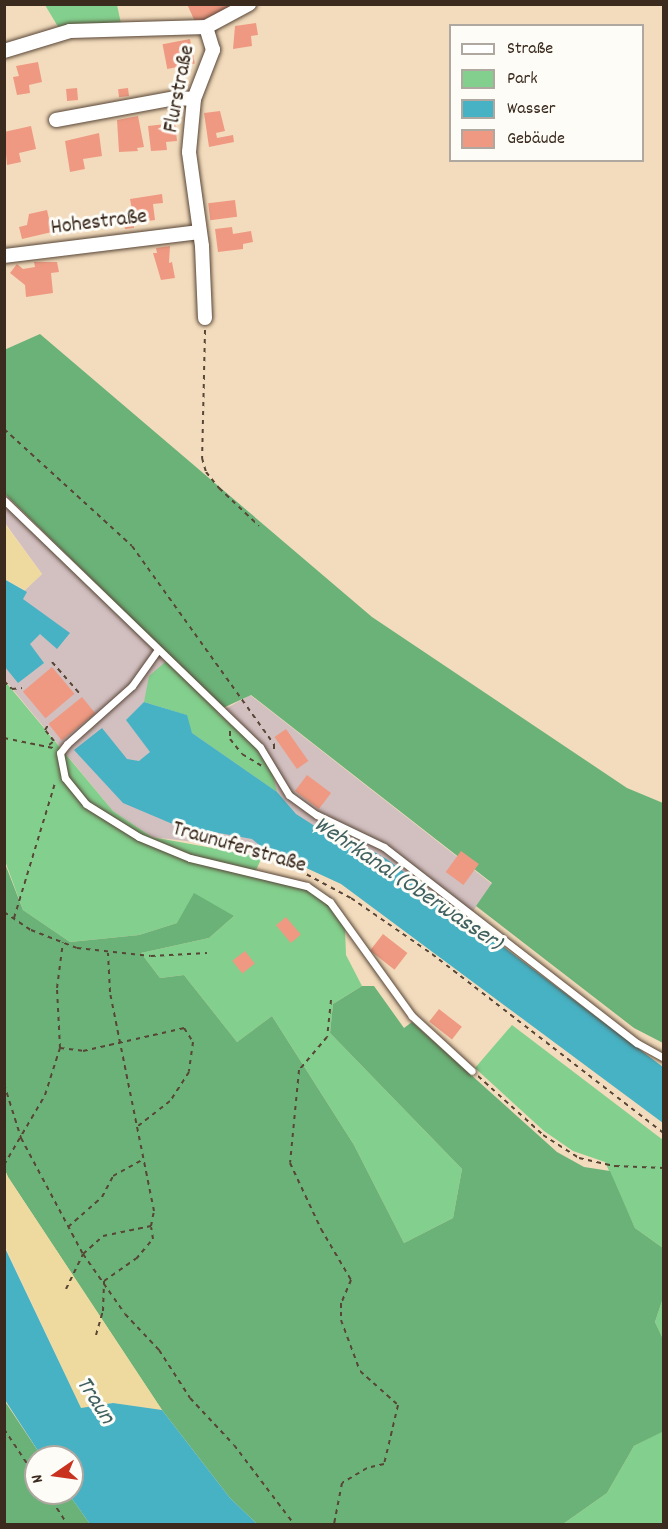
<!DOCTYPE html>
<html>
<head>
<meta charset="utf-8">
<style>
  body { margin:0 }
  #map { position:relative; width:668px; height:1529px; overflow:hidden; background:#f3dcbd; font-family:Dekko,sans-serif }
  div>[style] { position:absolute }
  .industrial>* { inset:0; background:#d2bfc0 }
  .green>* { inset:0; background:#83cf8d }
  .forest>* { inset:0; background:#6ab278 }
  .sand>* { inset:0; background:#eeda9e }
  .water>* { inset:0; background:#47b2c4 }
  .building>* { inset:0; background:#ef9982; transform-origin:0 0 }
  .path>* { height:2px; margin-top:-1px; transform-origin:0; background:repeating-linear-gradient(90deg,#574536 0 4.5px,transparent 0 9px) }
  .roads { filter:drop-shadow(0 0 2px #574536) drop-shadow(0 0 2px #574536) }
  .service>* { height:7px; margin:-3.5px; padding:0 3.5px; transform-origin:3.5px; border-radius:3.5px; background:#fff }
  .minor>* { height:14px; margin:-7px; padding:0 7px; transform-origin:7px; border-radius:7px; background:#fff }
  span { translate:-50% -50%; white-space:nowrap; text-align:center; line-height:1.15; -webkit-text-stroke:6px #fdfcf7; paint-order:stroke }
  .street-label { font-size:22px; color:#3b2a1e }
  .water-label { font-size:24px; color:#406060; font-style:italic }
  .frame { position:absolute; inset:0; border:6px solid #3b2a1e; pointer-events:none }
  .legend { position:absolute; left:449px; top:24px; width:195px; height:138px; box-sizing:border-box; background:#fdfcf7; border:2px solid #afa8a0; margin:0; padding:8px 10px; list-style:none; font-size:18px; color:#3b2a1e }
  .legend li { display:flex; align-items:center; gap:12px; height:30px }
  .legend b { width:30px; border:2px solid #afa8a0 }
  .north { position:absolute; left:24px; top:1445px; width:60px; height:60px; box-sizing:border-box; background:#fdfcf7; border:2px solid #afa8a0; border-radius:50%; rotate:257deg; font-size:16px; font-weight:700; line-height:24px; text-align:center; color:#3b2a1e }
  .north::after { content:''; display:block; margin:auto; width:21px; height:27px; background:#c8321e; clip-path:polygon(50% 0,100% 100%,50% 72%,0 100%) }
</style>
</head>
<body>
<div id="map">
  <div class="industrial">
    <i style="clip-path:polygon(4px 494px,171px 657px,144px 702px,254px 745px,218px 713px,250px 695px,492px 884px,466px 921px,388px 860px,299px 864px,211px 844px,152px 837px,113px 811px,5px 680px,5px 609px,42px 574px,5px 523px)"></i>
  </div>
  <div class="green">
    <i style="clip-path:polygon(45px 5px,117px 5px,123px 33px,63px 35px)"></i>
    <i style="clip-path:polygon(171px 657px,223px 708px,218px 713px,254px 745px,272px 772px,277px 792px,192px 733px,186px 715px,144px 702px,149px 676px)"></i>
    <i style="clip-path:polygon(4px 680px,113px 811px,152px 837px,262px 857px,253px 877px,301px 885px,329px 905px,345px 929px,346px 955px,362px 986px,333px 1004px,330px 1033px,462px 1169px,453px 1218px,404px 1243px,354px 1145px,272px 1016px,237px 1042px,184px 975px,160px 978px,141px 953px,209px 938px,234px 916px,177px 923px,139px 935px,70px 942px,23px 910px,5px 861px)"></i>
    <i style="clip-path:polygon(512px 1025px,663px 1140px,663px 1248px,635px 1228px,605px 1162px,573px 1151px,544px 1131px,475px 1068px)"></i>
    <i style="clip-path:polygon(663px 1298px,663px 1339px,655px 1322px)"></i>
    <i style="clip-path:polygon(663px 1431px,663px 1524px,563px 1524px,607px 1493px,634px 1446px)"></i>
  </div>
  <div class="forest">
    <i style="clip-path:polygon(40px 334px,372px 617px,627px 788px,663px 803px,663px 1043px,634px 1028px,476px 906px,492px 883px,251px 695px,223px 708px,5px 494px,4px 350px)"></i>
    <i style="clip-path:polygon(4px 861px,23px 910px,70px 942px,139px 935px,177px 923px,194px 893px,234px 916px,209px 938px,141px 953px,160px 978px,184px 975px,237px 1042px,272px 1016px,354px 1145px,404px 1243px,453px 1218px,462px 1169px,330px 1033px,333px 1004px,362px 986px,374px 986px,404px 1028px,412px 1022px,557px 1152px,584px 1167px,610px 1171px,635px 1228px,663px 1248px,663px 1298px,655px 1322px,663px 1339px,664px 1431px,634px 1446px,607px 1493px,563px 1524px,257px 1524px,230px 1498px,162px 1410px,8px 1177px,4px 1168px)"></i>
    <i style="clip-path:polygon(4px 1400px,42px 1457px,36px 1457px,36px 1493px,68px 1493px,90px 1524px,5px 1524px)"></i>
  </div>
  <div class="sand">
    <i style="clip-path:polygon(4px 523px,42px 574px,25px 590px,5px 579px)"></i>
    <i style="clip-path:polygon(4px 1168px,8px 1177px,162px 1410px,113px 1403px,81px 1408px,5px 1246px)"></i>
  </div>
  <div class="water">
    <i style="clip-path:polygon(4px 579px,27px 592px,23px 599px,70px 633px,57px 649px,40px 634px,30px 644px,44px 663px,18px 683px,5px 667px)"></i>
    <i style="clip-path:polygon(144px 702px,187px 715px,192px 733px,277px 792px,296px 814px,321px 830px,335px 829px,388px 860px,663px 1067px,663px 1123px,341px 884px,263px 848px,252px 839px,175px 825px,123px 803px,74px 750px,102px 728px,127px 759px,139px 761px,150px 752px,126px 720px)"></i>
    <i style="clip-path:polygon(4px 1246px,81px 1408px,113px 1403px,162px 1410px,230px 1498px,257px 1524px,90px 1524px,68px 1493px,72px 1493px,72px 1457px,42px 1457px,5px 1400px)"></i>
  </div>
  <div class="building">
    <i style="clip-path:polygon(187px 4px,235px 4px,196px 24px)"></i>
    <i style="clip-path:polygon(256px 23px,258px 35px,251px 36px,252px 46px,233px 49px,235px 26px)"></i>
    <i style="left:190px;top:39px;width:25px;height:28px;rotate:79deg"></i>
    <i style="clip-path:polygon(38px 62px,42px 82px,29px 85px,30px 93px,17px 95px,13px 77px,19px 76px,16px 66px)"></i>
    <i style="left:77px;top:88px;width:12px;height:11px;rotate:85deg"></i>
    <i style="left:128px;top:88px;width:8px;height:10px;rotate:83deg"></i>
    <i style="clip-path:polygon(220px 111px,225px 131px,216px 133px,217px 138px,233px 135px,234px 142px,209px 147px,204px 113px)"></i>
    <i style="clip-path:polygon(138px 116px,144px 147px,137px 148px,138px 151px,119px 152px,117px 120px)"></i>
    <i style="clip-path:polygon(175px 123px,177px 141px,166px 142px,167px 150px,151px 151px,148px 126px)"></i>
    <i style="clip-path:polygon(31px 126px,36px 149px,19px 153px,21px 162px,7px 165px,4px 132px)"></i>
    <i style="clip-path:polygon(99px 133px,102px 156px,83px 159px,85px 169px,70px 172px,65px 141px)"></i>
    <i style="clip-path:polygon(162px 194px,163px 203px,153px 204px,155px 220px,134px 223px,134px 228px,125px 229px,123px 216px,133px 215px,130px 199px)"></i>
    <i style="left:235px;top:200px;width:17px;height:27px;rotate:83deg"></i>
    <i style="clip-path:polygon(47px 210px,52px 232px,22px 239px,19px 227px,27px 225px,29px 214px)"></i>
    <i style="clip-path:polygon(232px 227px,233px 234px,251px 231px,253px 242px,243px 244px,243px 249px,218px 252px,215px 229px)"></i>
    <i style="clip-path:polygon(170px 246px,169px 263px,172px 262px,175px 278px,161px 280px,153px 253px,157px 253px,156px 248px)"></i>
    <i style="clip-path:polygon(34px 262px,57px 262px,59px 272px,51px 273px,53px 293px,26px 297px,25px 285px,10px 273px,17px 264px,23px 269px,35px 267px)"></i>
    <i style="left:52px;top:667px;width:35px;height:38px;rotate:50deg"></i>
    <i style="left:82px;top:697px;width:21px;height:43px;rotate:51deg"></i>
    <i style="left:286px;top:729px;width:39px;height:14px;rotate:55deg"></i>
    <i style="left:307px;top:775px;width:30px;height:20px;rotate:37deg"></i>
    <i style="left:461px;top:851px;width:22px;height:26px;rotate:36deg"></i>
    <i style="left:286px;top:917px;width:23px;height:13px;rotate:50deg"></i>
    <i style="left:383px;top:934px;width:31px;height:21px;rotate:38deg"></i>
    <i style="left:245px;top:951px;width:16px;height:16px;rotate:52deg"></i>
    <i style="left:439px;top:1009px;width:29px;height:16px;rotate:38deg"></i>
  </div>
  <div class="path">
    <i style="left:205px;top:330px;width:128px;rotate:91.3deg"></i>
    <i style="left:202px;top:458px;width:15px;rotate:74deg"></i>
    <i style="left:206px;top:472px;width:21px;rotate:51deg"></i>
    <i style="left:219px;top:488px;width:55px;rotate:43.5deg"></i>
    <i style="left:4px;top:429px;width:173px;rotate:42.4deg"></i>
    <i style="left:132px;top:546px;width:244px;rotate:54.4deg"></i>
    <i style="left:274px;top:744px;width:7px;rotate:90deg"></i>
    <i style="left:52px;top:662px;width:43px;rotate:48.8deg"></i>
    <i style="left:4px;top:681px;width:11px;rotate:45deg"></i>
    <i style="left:12px;top:689px;width:10px;rotate:-6deg"></i>
    <i style="left:230px;top:731px;width:8px;rotate:90deg"></i>
    <i style="left:230px;top:739px;width:19px;rotate:51deg"></i>
    <i style="left:242px;top:754px;width:23px;rotate:31deg"></i>
    <i style="left:4px;top:738px;width:50px;rotate:11.5deg"></i>
    <i style="left:49px;top:745px;width:6px;rotate:-39deg"></i>
    <i style="left:54px;top:741px;width:14px;rotate:-129deg"></i>
    <i style="left:45px;top:730px;width:9px;rotate:-58deg"></i>
    <i style="left:291px;top:866px;width:68px;rotate:28.1deg"></i>
    <i style="left:351px;top:898px;width:98px;rotate:34.7deg"></i>
    <i style="left:432px;top:954px;width:293px;rotate:37.7deg"></i>
    <i style="left:4px;top:912px;width:32px;rotate:34deg"></i>
    <i style="left:31px;top:930px;width:49px;rotate:21.4deg"></i>
    <i style="left:77px;top:948px;width:74px;rotate:6.2deg"></i>
    <i style="left:151px;top:956px;width:56px;rotate:-3.1deg"></i>
    <i style="left:14px;top:918px;width:144px;rotate:-73.1deg"></i>
    <i style="left:331px;top:1000px;width:37px;rotate:96deg"></i>
    <i style="left:327px;top:1037px;width:43px;rotate:130.3deg"></i>
    <i style="left:299px;top:1070px;width:93px;rotate:95.5deg"></i>
    <i style="left:290px;top:1163px;width:73px;rotate:64.8deg"></i>
    <i style="left:321px;top:1229px;width:59px;rotate:59.5deg"></i>
    <i style="left:351px;top:1280px;width:25px;rotate:113deg"></i>
    <i style="left:341px;top:1303px;width:17px;rotate:90deg"></i>
    <i style="left:341px;top:1320px;width:54px;rotate:69.6deg"></i>
    <i style="left:360px;top:1371px;width:51px;rotate:41.8deg"></i>
    <i style="left:398px;top:1405px;width:61px;rotate:103.3deg"></i>
    <i style="left:384px;top:1464px;width:17px;rotate:167deg"></i>
    <i style="left:367px;top:1468px;width:29px;rotate:149deg"></i>
    <i style="left:342px;top:1483px;width:42px;rotate:101deg"></i>
    <i style="left:60px;top:1048px;width:23px;rotate:7deg"></i>
    <i style="left:83px;top:1051px;width:104px;rotate:-12.8deg"></i>
    <i style="left:184px;top:1028px;width:17px;rotate:57deg"></i>
    <i style="left:193px;top:1042px;width:30px;rotate:98deg"></i>
    <i style="left:189px;top:1072px;width:35px;rotate:123deg"></i>
    <i style="left:170px;top:1101px;width:41px;rotate:142deg"></i>
    <i style="left:478px;top:1076px;width:88px;rotate:42.2deg"></i>
    <i style="left:543px;top:1135px;width:43px;rotate:32.6deg"></i>
    <i style="left:579px;top:1158px;width:37px;rotate:13deg"></i>
    <i style="left:615px;top:1166px;width:49px;rotate:2.3deg"></i>
    <i style="left:4px;top:1084px;width:57px;rotate:72.5deg"></i>
    <i style="left:21px;top:1138px;width:132px;rotate:61.9deg"></i>
    <i style="left:83px;top:1254px;width:73px;rotate:55deg"></i>
    <i style="left:125px;top:1314px;width:50px;rotate:46.6deg"></i>
    <i style="left:159px;top:1350px;width:57px;rotate:57.1deg"></i>
    <i style="left:190px;top:1398px;width:64px;rotate:46.9deg"></i>
    <i style="left:234px;top:1445px;width:99px;rotate:52.8deg"></i>
    <i style="left:4px;top:1165px;width:81px;rotate:-59.6deg"></i>
    <i style="left:45px;top:1095px;width:49px;rotate:-72.3deg"></i>
    <i style="left:60px;top:1048px;width:60px;rotate:-92.9deg"></i>
    <i style="left:57px;top:988px;width:46px;rotate:-82.6deg"></i>
    <i style="left:68px;top:1227px;width:45px;rotate:-41.4deg"></i>
    <i style="left:102px;top:1197px;width:24px;rotate:-62deg"></i>
    <i style="left:113px;top:1176px;width:35px;rotate:-29deg"></i>
    <i style="left:66px;top:1289px;width:39px;rotate:-64deg"></i>
    <i style="left:83px;top:1254px;width:27px;rotate:-42deg"></i>
    <i style="left:103px;top:1236px;width:49px;rotate:-11.8deg"></i>
    <i style="left:151px;top:1226px;width:15px;rotate:-79deg"></i>
    <i style="left:154px;top:1211px;width:223px;rotate:-101.4deg"></i>
    <i style="left:110px;top:992px;width:39px;rotate:-93deg"></i>
    <i style="left:96px;top:1335px;width:25px;rotate:-74deg"></i>
    <i style="left:103px;top:1311px;width:30px;rotate:-88deg"></i>
    <i style="left:104px;top:1281px;width:39px;rotate:-35deg"></i>
    <i style="left:136px;top:1259px;width:26px;rotate:-50deg"></i>
    <i style="left:153px;top:1239px;width:12px;rotate:-99deg"></i>
    <i style="left:4px;top:1429px;width:58px;rotate:56.3deg"></i>
    <i style="left:47px;top:1493px;width:37px;rotate:57deg"></i>
  </div>
  <div class="roads">
    <div class="service">
      <i style="left:4px;top:500px;width:356px;rotate:44deg"></i>
      <i style="left:260px;top:747px;width:56px;rotate:58.9deg"></i>
      <i style="left:289px;top:795px;width:34px;rotate:36deg"></i>
      <i style="left:317px;top:815px;width:74px;rotate:25.5deg"></i>
      <i style="left:384px;top:847px;width:320px;rotate:37.8deg"></i>
      <i style="left:637px;top:1043px;width:31px;rotate:29deg"></i>
      <i style="left:157px;top:651px;width:43px;rotate:125.5deg"></i>
      <i style="left:132px;top:686px;width:87px;rotate:138.3deg"></i>
      <i style="left:67px;top:744px;width:11px;rotate:128deg"></i>
      <i style="left:60px;top:753px;width:25px;rotate:79deg"></i>
      <i style="left:65px;top:778px;width:33px;rotate:51deg"></i>
      <i style="left:86px;top:804px;width:62px;rotate:31.9deg"></i>
      <i style="left:139px;top:837px;width:55px;rotate:22.4deg"></i>
      <i style="left:190px;top:858px;width:120px;rotate:13.5deg"></i>
      <i style="left:307px;top:886px;width:28px;rotate:35deg"></i>
      <i style="left:330px;top:902px;width:140px;rotate:54.3deg"></i>
      <i style="left:412px;top:1016px;width:81px;rotate:42.5deg"></i>
    </div>
    <div class="minor">
      <i style="left:4px;top:51px;width:69px;rotate:-16.9deg"></i>
      <i style="left:70px;top:31px;width:136px;rotate:-1.7deg"></i>
      <i style="left:206px;top:27px;width:49px;rotate:-28.1deg"></i>
      <i style="left:56px;top:120px;width:122px;rotate:-10.4deg"></i>
      <i style="left:176px;top:98px;width:18px;rotate:3deg"></i>
      <i style="left:4px;top:256px;width:196px;rotate:-7deg"></i>
      <i style="left:205px;top:318px;width:72px;rotate:-92.4deg"></i>
      <i style="left:202px;top:246px;width:95px;rotate:-97.9deg"></i>
      <i style="left:189px;top:152px;width:53px;rotate:-84.6deg"></i>
      <i style="left:194px;top:99px;width:53px;rotate:-68.8deg"></i>
      <i style="left:213px;top:50px;width:24px;rotate:-107deg"></i>
    </div>
  </div>
  <div class="street-label">
    <span style="left:180px;top:89px;rotate:-79deg">Flurstraße</span>
    <span style="left:99px;top:223px;rotate:-7deg">Hohestraße</span>
    <span style="left:239px;top:848px;rotate:16deg">Traunuferstraße</span>
  </div>
  <div class="water-label">
    <span style="left:407px;top:885px;rotate:34deg">Wehrkanal (Oberwasser)</span>
    <span style="left:94px;top:1401px;rotate:57deg">Traun</span>
  </div>
  <div class="frame"></div>
  <ul class="legend">
  <li><b style="height:8px;background:#fff"></b>Straße</li>
  <li><b style="height:16px;background:#83cf8d"></b>Park</li>
  <li><b style="height:16px;background:#47b2c4"></b>Wasser</li>
  <li><b style="height:16px;background:#ef9982"></b>Gebäude</li>
  </ul>
  <div class="north">N</div>
</div>
</body>
</html>
